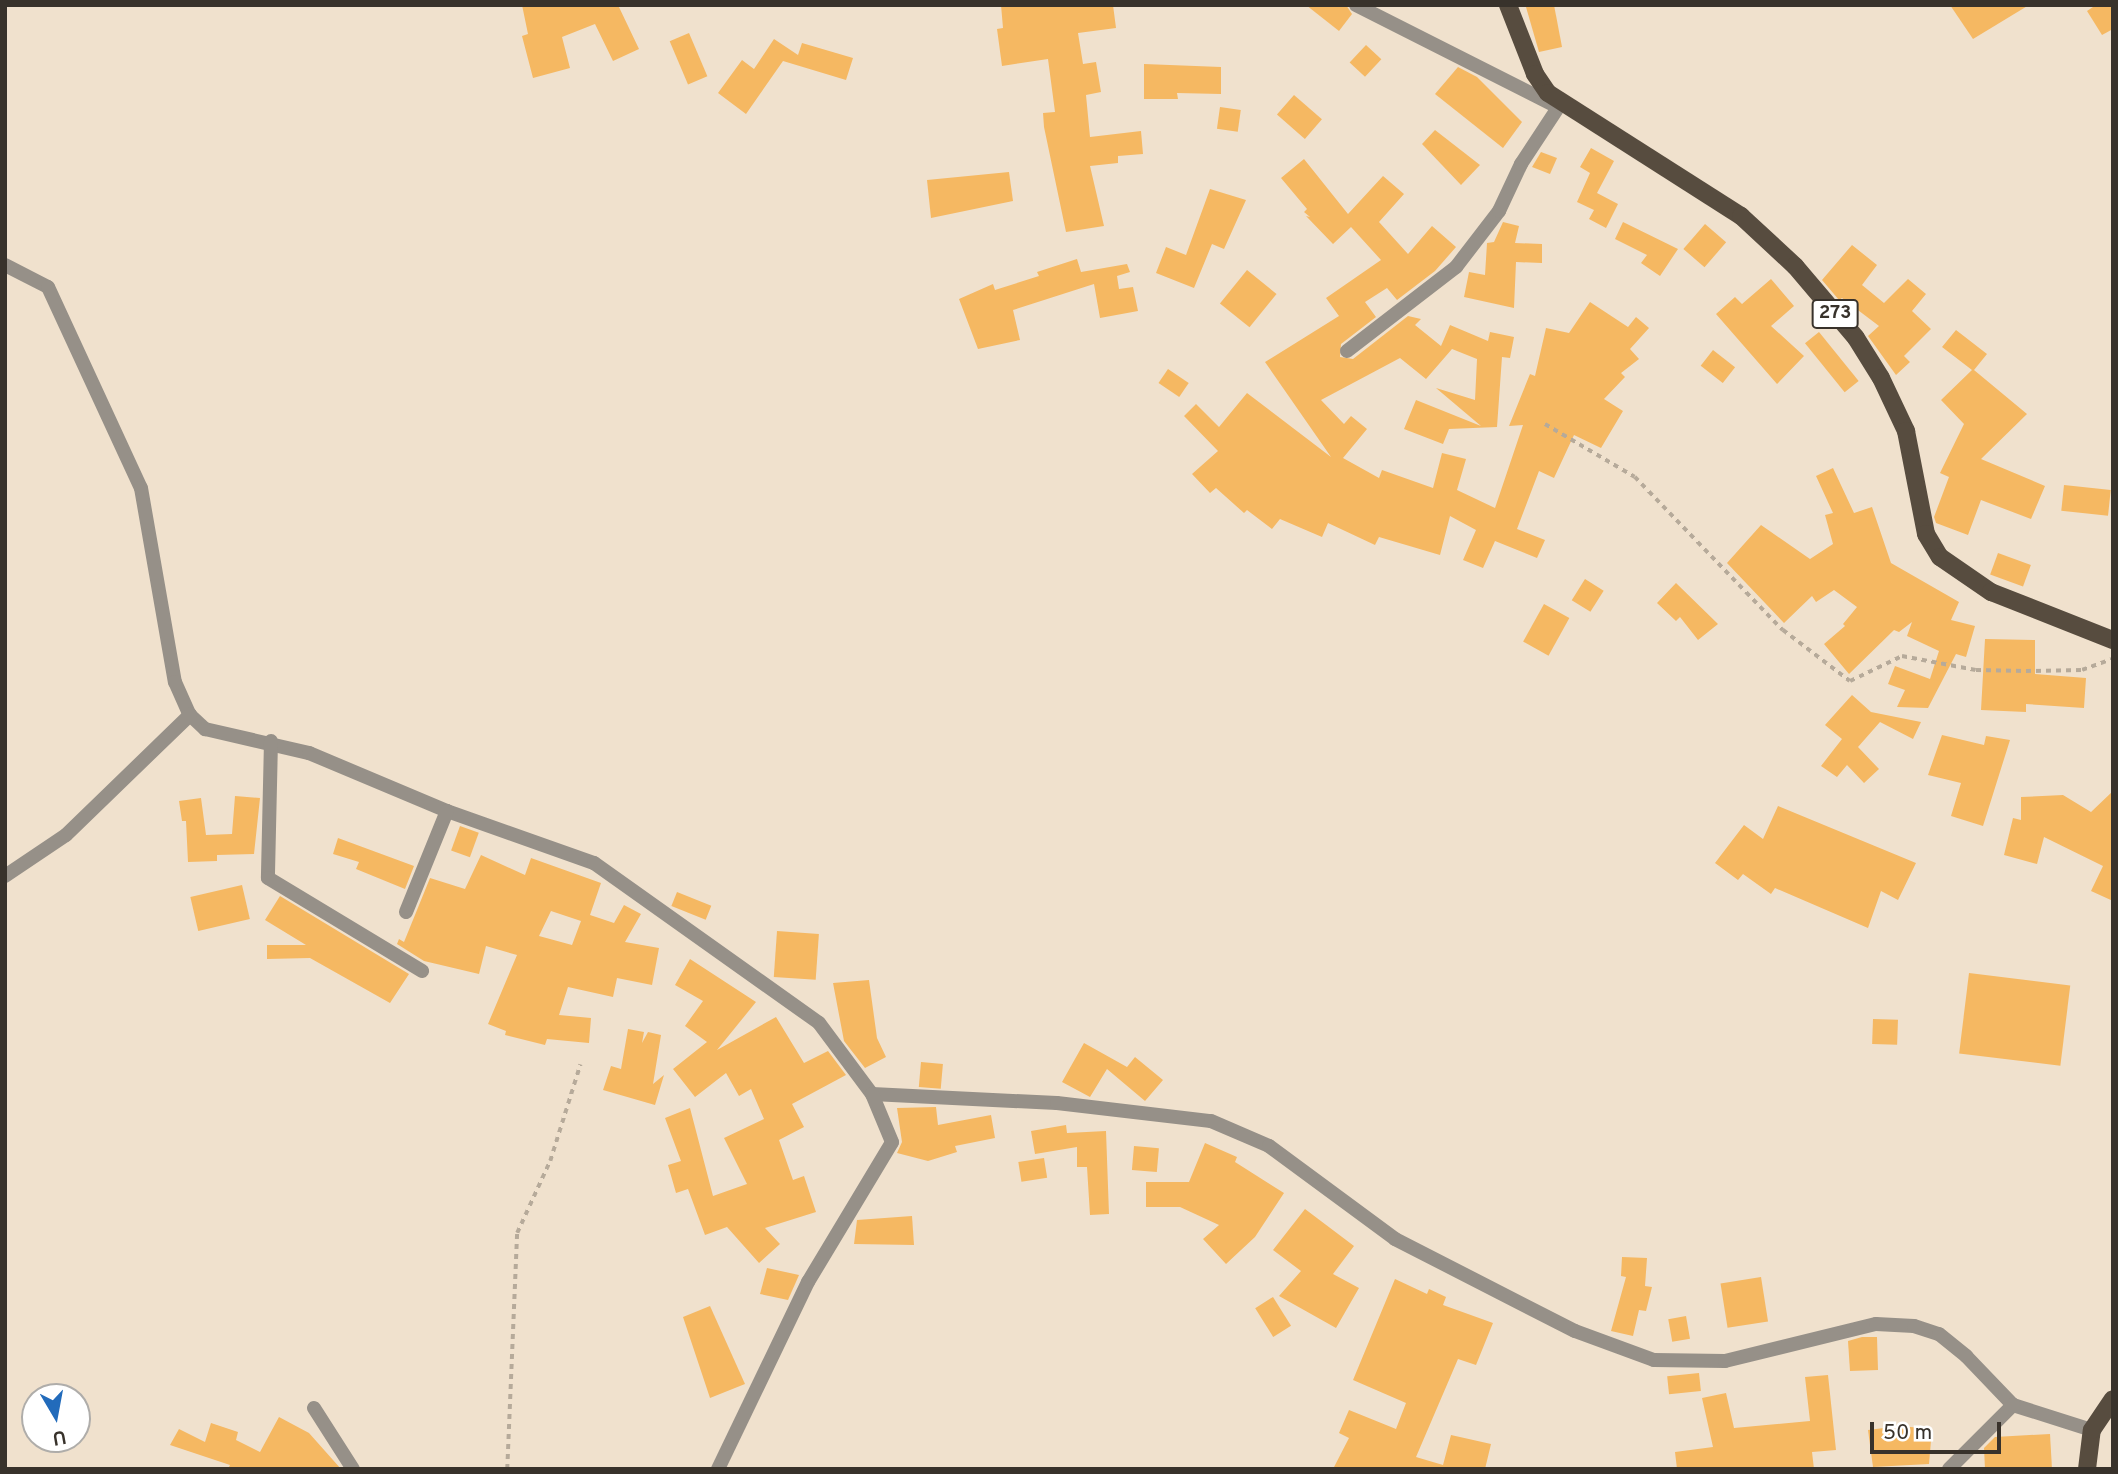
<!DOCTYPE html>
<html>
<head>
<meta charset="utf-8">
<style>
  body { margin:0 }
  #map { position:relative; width:2118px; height:1474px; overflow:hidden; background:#f0e1cd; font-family:Overpass,sans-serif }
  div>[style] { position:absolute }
  .building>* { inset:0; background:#f5b862; transform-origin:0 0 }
  .path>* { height:3.5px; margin-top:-1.75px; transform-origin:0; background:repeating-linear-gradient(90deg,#b6aa9a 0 5px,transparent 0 10px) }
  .minor>* { height:14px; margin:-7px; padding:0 7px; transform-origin:7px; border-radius:7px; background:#969088 }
  .primary>* { height:18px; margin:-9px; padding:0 9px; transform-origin:9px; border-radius:9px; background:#574c3f }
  span { translate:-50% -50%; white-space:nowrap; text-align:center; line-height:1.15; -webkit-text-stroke:7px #fff; paint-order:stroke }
  .shield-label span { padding:2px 5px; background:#fff; border:2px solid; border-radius:5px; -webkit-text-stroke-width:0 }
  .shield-label { font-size:19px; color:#38322b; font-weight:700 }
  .frame { position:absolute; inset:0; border:7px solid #38322b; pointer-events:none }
  .north { position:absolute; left:21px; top:1383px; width:70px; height:70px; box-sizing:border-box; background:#fff; border:2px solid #afadaa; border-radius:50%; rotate:170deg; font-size:19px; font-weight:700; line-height:28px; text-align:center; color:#38322b }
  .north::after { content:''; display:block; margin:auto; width:24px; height:32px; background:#226bbb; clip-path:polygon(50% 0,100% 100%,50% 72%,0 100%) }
  .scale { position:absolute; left:1870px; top:1422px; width:131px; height:32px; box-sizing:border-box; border:4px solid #38322b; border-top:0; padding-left:9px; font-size:21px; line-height:24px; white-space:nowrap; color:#38322b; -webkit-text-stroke:5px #fff; paint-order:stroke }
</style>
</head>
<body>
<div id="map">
  <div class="building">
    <i style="clip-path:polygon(522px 5px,618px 5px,639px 49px,613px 61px,595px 24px,562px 37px,570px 68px,533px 78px,522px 36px,528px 34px)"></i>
    <i style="clip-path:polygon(1001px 5px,1113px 5px,1116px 28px,1078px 33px,1083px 64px,1096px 62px,1101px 92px,1086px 95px,1090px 137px,1141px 131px,1143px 154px,1118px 156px,1118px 163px,1090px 166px,1104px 226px,1066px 232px,1044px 127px,1043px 113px,1055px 112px,1048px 59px,1002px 66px,997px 29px,1003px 28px)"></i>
    <i style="clip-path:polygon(1306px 5px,1346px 5px,1352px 14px,1339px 31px)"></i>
    <i style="clip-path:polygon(1554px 5px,1562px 47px,1539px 52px,1526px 7px)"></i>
    <i style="clip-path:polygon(1950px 5px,2029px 5px,1973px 39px)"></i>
    <i style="clip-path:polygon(2096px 5px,2113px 5px,2113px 29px,2102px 35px,2087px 11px)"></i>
    <i style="left:689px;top:33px;width:47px;height:21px;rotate:67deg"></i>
    <i style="clip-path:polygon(774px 39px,798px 55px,802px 43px,853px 58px,846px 80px,783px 61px,746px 114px,718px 93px,742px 60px,754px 69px)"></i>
    <i style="left:1366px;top:45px;width:21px;height:24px;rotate:43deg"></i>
    <i style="clip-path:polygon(1144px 64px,1221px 67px,1221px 94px,1177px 93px,1178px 99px,1144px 99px)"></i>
    <i style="clip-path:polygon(1458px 67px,1477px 77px,1522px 122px,1503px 148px,1435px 94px)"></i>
    <i style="left:1294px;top:95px;width:37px;height:26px;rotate:41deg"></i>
    <i style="left:1220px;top:107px;width:21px;height:22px;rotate:8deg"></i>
    <i style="clip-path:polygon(1435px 130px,1480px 165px,1461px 185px,1422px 144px)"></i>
    <i style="clip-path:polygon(1591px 148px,1614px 161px,1597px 193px,1618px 204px,1606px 228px,1589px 219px,1594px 210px,1577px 202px,1590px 173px,1580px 167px)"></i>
    <i style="clip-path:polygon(1541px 152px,1557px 158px,1550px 174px,1532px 167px)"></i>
    <i style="clip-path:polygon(1304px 159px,1348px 214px,1383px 176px,1404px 194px,1379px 222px,1408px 254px,1432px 226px,1456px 247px,1435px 271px,1397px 300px,1387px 288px,1365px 302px,1376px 317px,1341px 344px,1340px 357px,1353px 359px,1408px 316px,1421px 319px,1415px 325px,1441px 346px,1450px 325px,1488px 341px,1490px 332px,1514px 337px,1510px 358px,1502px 357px,1497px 427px,1449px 429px,1443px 444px,1404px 429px,1416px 400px,1481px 426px,1436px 388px,1475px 400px,1477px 359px,1452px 349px,1426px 379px,1400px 358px,1321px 400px,1344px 424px,1351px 416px,1367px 429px,1343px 458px,1379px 478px,1382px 470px,1433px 488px,1442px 453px,1466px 459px,1457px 490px,1495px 508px,1523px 425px,1509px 426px,1530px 374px,1535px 376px,1546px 328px,1569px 333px,1590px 302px,1628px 327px,1636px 317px,1649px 328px,1630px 349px,1639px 359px,1621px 373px,1625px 377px,1604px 399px,1623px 411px,1601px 448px,1574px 435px,1554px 478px,1539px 471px,1517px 529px,1545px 540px,1537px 558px,1495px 541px,1483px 568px,1463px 560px,1476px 530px,1450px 516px,1440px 555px,1379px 537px,1375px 545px,1328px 523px,1322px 537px,1280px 519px,1272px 529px,1247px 510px,1244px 513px,1216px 488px,1210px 493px,1192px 474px,1218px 451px,1184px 416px,1196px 404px,1219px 427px,1247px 393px,1331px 457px,1265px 362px,1339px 316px,1326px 298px,1381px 260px,1351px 227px,1333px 244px,1306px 216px,1310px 217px,1304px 212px,1307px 209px,1281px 178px)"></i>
    <i style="clip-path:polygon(1009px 172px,1013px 201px,931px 218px,927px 180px)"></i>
    <i style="clip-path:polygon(1210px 189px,1246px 200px,1224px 249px,1212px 244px,1194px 288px,1156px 273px,1166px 247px,1186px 255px)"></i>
    <i style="clip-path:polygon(1503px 222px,1519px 226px,1515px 243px,1542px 244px,1542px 263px,1516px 262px,1514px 308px,1464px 297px,1469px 272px,1485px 275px,1487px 243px,1494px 242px)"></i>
    <i style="clip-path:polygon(1623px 222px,1678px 249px,1660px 276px,1641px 263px,1647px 255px,1615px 239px)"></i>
    <i style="left:1705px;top:224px;width:28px;height:33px;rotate:41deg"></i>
    <i style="clip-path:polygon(1852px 245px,1877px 265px,1862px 285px,1884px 303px,1908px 279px,1926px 294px,1912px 311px,1931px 329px,1904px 356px,1910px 362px,1896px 375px,1868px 336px,1879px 326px,1842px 298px,1839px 300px,1822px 280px)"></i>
    <i style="clip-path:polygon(1077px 259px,1081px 272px,1127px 264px,1130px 272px,1117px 276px,1119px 289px,1133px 287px,1138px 311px,1100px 318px,1094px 284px,1013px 310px,1020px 340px,978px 349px,959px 299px,993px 284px,995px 290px,1039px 276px,1037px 272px)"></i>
    <i style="left:1247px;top:270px;width:38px;height:43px;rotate:39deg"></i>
    <i style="clip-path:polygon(1771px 279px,1794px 306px,1771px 326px,1804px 356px,1777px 384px,1716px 314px,1735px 297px,1742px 304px)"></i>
    <i style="clip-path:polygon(1956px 330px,1987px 354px,1974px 370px,2027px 414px,1981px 459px,2045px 486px,2031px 519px,1981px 500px,1968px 535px,1936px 523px,1934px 517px,1949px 477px,1940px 473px,1964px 424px,1941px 400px,1972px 370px,1942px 347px)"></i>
    <i style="left:1819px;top:332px;width:63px;height:18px;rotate:51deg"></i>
    <i style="left:1713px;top:350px;width:28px;height:20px;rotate:38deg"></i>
    <i style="left:1168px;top:369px;width:25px;height:17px;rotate:34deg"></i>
    <i style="clip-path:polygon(1833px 468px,1854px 513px,1872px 507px,1891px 563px,1959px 602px,1951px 620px,1975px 626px,1966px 657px,1956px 654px,1928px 708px,1897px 707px,1905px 690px,1888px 684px,1895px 666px,1930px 679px,1939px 651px,1907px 636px,1912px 622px,1899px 632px,1894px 630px,1849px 674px,1824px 644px,1845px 626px,1843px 624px,1857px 607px,1834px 590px,1816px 602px,1812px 596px,1784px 623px,1727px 563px,1761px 525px,1810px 559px,1833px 544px,1825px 515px,1833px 513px,1816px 476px)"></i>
    <i style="left:2064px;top:485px;width:47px;height:26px;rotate:6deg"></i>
    <i style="left:1998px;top:553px;width:35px;height:23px;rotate:20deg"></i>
    <i style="left:1585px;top:579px;width:22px;height:25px;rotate:32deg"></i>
    <i style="clip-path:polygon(1676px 583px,1718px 624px,1698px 640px,1680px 617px,1676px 621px,1657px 603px)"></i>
    <i style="left:1544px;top:604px;width:29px;height:43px;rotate:29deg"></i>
    <i style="clip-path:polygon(1985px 639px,2035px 640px,2035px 674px,2086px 678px,2084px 708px,2026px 704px,2026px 712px,1981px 710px)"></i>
    <i style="clip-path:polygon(1852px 695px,1871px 712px,1921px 722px,1913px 739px,1880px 722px,1858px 747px,1879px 769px,1864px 783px,1847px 765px,1837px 777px,1821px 766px,1842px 739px,1825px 725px)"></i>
    <i style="clip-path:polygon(1942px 735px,1984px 745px,1986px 736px,2010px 740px,1983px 826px,1951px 816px,1961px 783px,1928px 775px)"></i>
    <i style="clip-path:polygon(2113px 791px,2113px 901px,2091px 891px,2103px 866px,2044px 837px,2037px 864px,2004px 855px,2013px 818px,2021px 820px,2021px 797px,2063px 795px,2091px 812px)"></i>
    <i style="clip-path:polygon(235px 796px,260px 798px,254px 854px,217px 855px,217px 861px,188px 862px,186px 821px,182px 821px,179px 801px,201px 798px,206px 835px,232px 834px)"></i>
    <i style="clip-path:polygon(1778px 806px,1916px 863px,1898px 900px,1881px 891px,1868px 928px,1775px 888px,1771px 894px,1743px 874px,1738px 880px,1715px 863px,1744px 825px,1763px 839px)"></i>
    <i style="left:460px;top:826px;width:20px;height:26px;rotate:20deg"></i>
    <i style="clip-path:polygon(338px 838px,414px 866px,405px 889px,356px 869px,359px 862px,333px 854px)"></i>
    <i style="clip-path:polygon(evenodd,481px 855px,525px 875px,531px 858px,601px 883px,590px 915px,614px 923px,624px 905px,641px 914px,625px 942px,659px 948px,652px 985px,617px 978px,613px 997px,568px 987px,559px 1015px,591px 1018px,589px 1043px,547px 1039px,545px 1045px,505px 1035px,506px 1031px,488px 1024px,517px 955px,486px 946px,479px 974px,424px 961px,397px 944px,399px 939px,404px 942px,430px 878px,465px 889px,481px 855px,551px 911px,581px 921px,572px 945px,539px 936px,551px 911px)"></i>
    <i style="left:242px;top:885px;width:35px;height:53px;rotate:77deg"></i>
    <i style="left:677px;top:892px;width:37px;height:15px;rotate:22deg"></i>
    <i style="clip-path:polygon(280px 896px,409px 974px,390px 1003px,310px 958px,267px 959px,267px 945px,306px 945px,265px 920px)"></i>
    <i style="left:777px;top:931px;width:42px;height:46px;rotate:4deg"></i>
    <i style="clip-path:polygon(690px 959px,756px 1002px,717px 1050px,776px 1017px,804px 1063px,828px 1051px,846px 1075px,792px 1104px,804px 1127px,779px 1140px,793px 1180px,804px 1176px,816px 1212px,765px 1228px,780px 1244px,759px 1263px,727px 1227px,705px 1235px,688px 1189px,676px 1193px,668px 1165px,681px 1161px,665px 1118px,690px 1108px,713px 1196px,747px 1184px,724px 1138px,764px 1119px,751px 1089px,739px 1096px,726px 1073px,695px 1097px,673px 1069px,707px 1042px,685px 1026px,703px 1001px,675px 985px)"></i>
    <i style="left:1969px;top:973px;width:102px;height:81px;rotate:7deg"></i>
    <i style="clip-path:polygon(869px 980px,877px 1038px,886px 1057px,865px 1068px,844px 1041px,833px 983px)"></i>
    <i style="left:1873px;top:1019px;width:25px;height:25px;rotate:2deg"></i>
    <i style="clip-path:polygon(628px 1029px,644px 1032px,642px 1043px,648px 1032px,661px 1035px,653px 1084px,664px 1075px,655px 1105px,603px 1090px,611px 1066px,621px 1069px)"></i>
    <i style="clip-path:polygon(1084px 1043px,1127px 1067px,1135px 1057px,1163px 1080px,1145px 1101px,1107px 1069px,1090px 1097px,1062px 1082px)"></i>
    <i style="left:921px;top:1062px;width:22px;height:25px;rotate:5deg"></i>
    <i style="clip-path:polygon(936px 1107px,938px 1125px,991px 1115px,995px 1138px,955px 1146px,957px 1152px,928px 1161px,897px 1153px,902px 1142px,897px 1108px)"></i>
    <i style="clip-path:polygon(1066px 1125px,1067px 1133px,1106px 1131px,1109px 1214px,1090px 1215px,1087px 1167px,1077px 1167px,1077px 1147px,1035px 1154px,1031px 1131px)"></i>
    <i style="clip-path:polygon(1205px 1143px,1237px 1157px,1235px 1162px,1284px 1193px,1255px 1237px,1226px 1264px,1203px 1239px,1219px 1225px,1180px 1207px,1146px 1207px,1146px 1182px,1189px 1182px)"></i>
    <i style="left:1134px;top:1146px;width:25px;height:24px;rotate:5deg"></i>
    <i style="left:1044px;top:1158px;width:20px;height:26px;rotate:81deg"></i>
    <i style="clip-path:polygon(1305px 1209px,1354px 1246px,1333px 1274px,1359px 1288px,1336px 1328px,1279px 1296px,1301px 1271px,1273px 1250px)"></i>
    <i style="clip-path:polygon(912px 1216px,914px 1245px,854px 1244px,857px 1220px)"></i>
    <i style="clip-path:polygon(1622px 1257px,1647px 1258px,1645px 1286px,1652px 1287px,1646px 1311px,1639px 1310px,1633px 1336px,1611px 1331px,1626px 1277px,1621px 1276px)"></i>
    <i style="clip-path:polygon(767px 1268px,799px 1275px,788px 1300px,760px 1294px)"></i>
    <i style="left:1761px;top:1277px;width:45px;height:41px;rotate:81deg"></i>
    <i style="clip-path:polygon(1395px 1279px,1427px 1294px,1429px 1289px,1446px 1297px,1443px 1305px,1493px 1323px,1476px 1365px,1458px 1359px,1416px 1457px,1443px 1465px,1451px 1435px,1491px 1444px,1485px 1469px,1333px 1469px,1349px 1438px,1339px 1433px,1349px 1410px,1396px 1429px,1406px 1403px,1353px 1380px)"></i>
    <i style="left:1273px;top:1297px;width:34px;height:21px;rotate:58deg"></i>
    <i style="clip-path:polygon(710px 1306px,745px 1384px,710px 1398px,683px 1317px)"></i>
    <i style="left:1686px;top:1316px;width:23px;height:18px;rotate:80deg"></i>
    <i style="clip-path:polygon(1862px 1337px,1877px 1337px,1878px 1370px,1850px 1371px,1848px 1341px)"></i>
    <i style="left:1699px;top:1373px;width:18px;height:32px;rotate:84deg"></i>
    <i style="clip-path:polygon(1828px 1375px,1836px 1450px,1812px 1452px,1814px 1469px,1677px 1469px,1675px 1452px,1713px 1447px,1702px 1398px,1726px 1393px,1734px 1428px,1810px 1421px,1805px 1377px)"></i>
    <i style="clip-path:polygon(279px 1417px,309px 1433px,341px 1469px,228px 1469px,230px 1465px,170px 1445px,179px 1429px,205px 1442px,211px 1423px,238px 1432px,236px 1440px,260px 1452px)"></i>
    <i style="clip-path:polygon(1900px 1426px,1932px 1429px,1929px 1464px,1873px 1467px,1868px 1430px)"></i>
    <i style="clip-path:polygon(2050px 1434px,2052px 1469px,1985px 1469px,1984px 1448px,1995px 1437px)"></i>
  </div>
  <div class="path">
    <i style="left:1545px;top:424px;width:104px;rotate:30.5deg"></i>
    <i style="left:1635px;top:477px;width:213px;rotate:46deg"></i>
    <i style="left:1783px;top:630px;width:84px;rotate:37.3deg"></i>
    <i style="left:1850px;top:681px;width:58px;rotate:-25.7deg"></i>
    <i style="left:1902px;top:656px;width:75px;rotate:10.7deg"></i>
    <i style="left:1976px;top:670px;width:50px;rotate:1.1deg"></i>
    <i style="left:2026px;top:671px;width:56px;rotate:-1deg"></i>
    <i style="left:2082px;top:670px;width:33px;rotate:-20deg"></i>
    <i style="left:507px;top:1469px;width:236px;rotate:-87.6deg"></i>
    <i style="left:517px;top:1233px;width:79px;rotate:-65.4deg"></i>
    <i style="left:550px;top:1161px;width:101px;rotate:-72.6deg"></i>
  </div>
  <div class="minor">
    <i style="left:1356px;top:5px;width:226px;rotate:26.8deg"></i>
    <i style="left:5px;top:265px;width:48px;rotate:27.1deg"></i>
    <i style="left:48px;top:287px;width:221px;rotate:65.2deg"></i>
    <i style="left:141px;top:488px;width:197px;rotate:80.1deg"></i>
    <i style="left:175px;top:682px;width:36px;rotate:66deg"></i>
    <i style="left:190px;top:715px;width:21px;rotate:43deg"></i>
    <i style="left:205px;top:729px;width:107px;rotate:13deg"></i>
    <i style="left:309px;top:753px;width:150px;rotate:22.8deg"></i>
    <i style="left:447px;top:811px;width:156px;rotate:19.5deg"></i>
    <i style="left:594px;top:863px;width:276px;rotate:35.4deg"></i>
    <i style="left:819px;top:1023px;width:89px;rotate:53.3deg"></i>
    <i style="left:872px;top:1094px;width:185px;rotate:2.8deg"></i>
    <i style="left:1057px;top:1103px;width:155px;rotate:6.7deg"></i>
    <i style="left:1211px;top:1121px;width:63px;rotate:23.3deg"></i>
    <i style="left:1269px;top:1146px;width:157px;rotate:36.4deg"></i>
    <i style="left:1395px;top:1239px;width:202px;rotate:27.1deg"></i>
    <i style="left:1575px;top:1331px;width:84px;rotate:20.2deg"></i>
    <i style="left:1654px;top:1360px;width:71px;rotate:0.8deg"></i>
    <i style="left:1725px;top:1361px;width:155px;rotate:-13.8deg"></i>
    <i style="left:1876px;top:1324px;width:38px;rotate:3deg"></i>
    <i style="left:1914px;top:1326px;width:26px;rotate:18deg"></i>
    <i style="left:1939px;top:1334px;width:35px;rotate:39deg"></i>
    <i style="left:1966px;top:1356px;width:68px;rotate:46.2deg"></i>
    <i style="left:2013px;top:1405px;width:83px;rotate:17.6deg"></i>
    <i style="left:1347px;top:351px;width:138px;rotate:-37.6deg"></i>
    <i style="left:1456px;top:267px;width:71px;rotate:-52.5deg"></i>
    <i style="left:1499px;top:211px;width:52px;rotate:-64.9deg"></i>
    <i style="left:1521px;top:164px;width:73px;rotate:-56.7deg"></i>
    <i style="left:271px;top:741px;width:137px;rotate:91.3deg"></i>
    <i style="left:268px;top:878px;width:180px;rotate:31.1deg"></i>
    <i style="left:5px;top:876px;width:73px;rotate:-33.9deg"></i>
    <i style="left:66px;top:835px;width:173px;rotate:-44.1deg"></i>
    <i style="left:406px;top:912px;width:109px;rotate:-67.9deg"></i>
    <i style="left:314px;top:1408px;width:72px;rotate:57.4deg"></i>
    <i style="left:718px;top:1469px;width:208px;rotate:-64.3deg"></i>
    <i style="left:808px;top:1282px;width:163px;rotate:-59deg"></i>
    <i style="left:892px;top:1142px;width:52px;rotate:-112.6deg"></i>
    <i style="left:1949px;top:1469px;width:91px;rotate:-45deg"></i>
  </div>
  <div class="primary">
    <i style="left:1508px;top:5px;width:74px;rotate:68.6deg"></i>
    <i style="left:1535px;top:74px;width:23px;rotate:56deg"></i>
    <i style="left:1548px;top:93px;width:229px;rotate:32.5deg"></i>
    <i style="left:1741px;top:216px;width:74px;rotate:42.8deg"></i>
    <i style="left:1795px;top:266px;width:94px;rotate:49.7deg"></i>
    <i style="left:1856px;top:338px;width:47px;rotate:58deg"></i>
    <i style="left:1881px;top:378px;width:59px;rotate:64.7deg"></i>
    <i style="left:1906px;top:431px;width:105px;rotate:79deg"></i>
    <i style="left:1926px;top:534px;width:27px;rotate:59deg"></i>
    <i style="left:1940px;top:557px;width:62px;rotate:34.5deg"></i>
    <i style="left:1991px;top:592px;width:131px;rotate:21.5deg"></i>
    <i style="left:2087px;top:1469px;width:39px;rotate:-83deg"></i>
    <i style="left:2092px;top:1430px;width:37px;rotate:-56deg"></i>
  </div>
  <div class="shield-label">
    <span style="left:1835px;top:314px">273</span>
  </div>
  <div class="frame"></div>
  <div class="north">U</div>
  <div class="scale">50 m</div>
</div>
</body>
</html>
